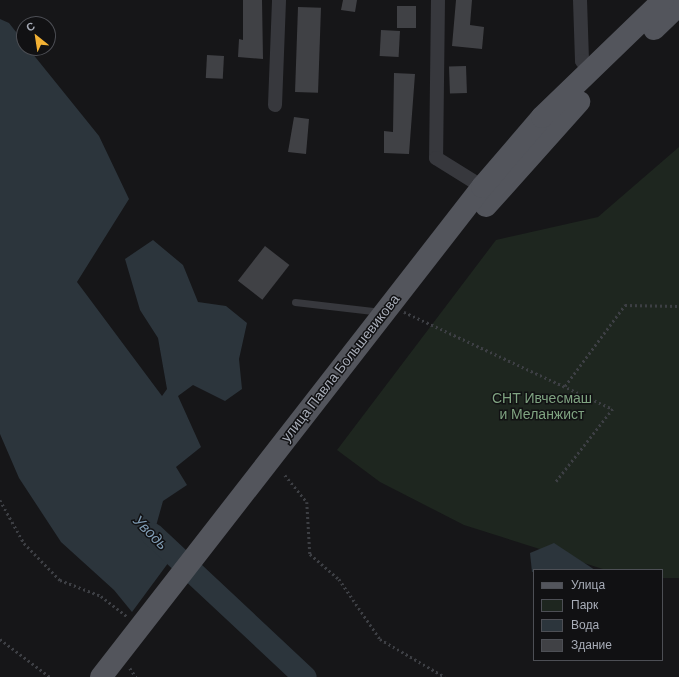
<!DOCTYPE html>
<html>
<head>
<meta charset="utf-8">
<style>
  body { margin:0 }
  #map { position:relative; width:679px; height:677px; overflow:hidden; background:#161618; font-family:"DM Sans",sans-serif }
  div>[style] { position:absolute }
  .green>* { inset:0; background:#1e261f }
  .water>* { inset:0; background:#2c353c }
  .river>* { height:23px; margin:-11.5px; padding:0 11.5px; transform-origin:11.5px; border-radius:11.5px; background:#2c353c }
  .building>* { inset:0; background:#404145; transform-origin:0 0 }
  .path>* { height:2.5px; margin-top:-1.25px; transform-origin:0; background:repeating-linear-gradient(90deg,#3d3f44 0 2px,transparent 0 5px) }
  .lane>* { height:7px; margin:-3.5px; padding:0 3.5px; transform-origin:3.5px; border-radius:3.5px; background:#37383d }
  .street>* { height:14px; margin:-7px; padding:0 7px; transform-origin:7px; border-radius:7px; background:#37383d }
  .primary>* { height:22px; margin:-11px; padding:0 11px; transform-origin:11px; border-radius:11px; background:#53555c }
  span { translate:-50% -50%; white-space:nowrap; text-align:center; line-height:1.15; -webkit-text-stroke:3px #111113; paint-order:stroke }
  .street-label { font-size:14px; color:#a8adb8 }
  .park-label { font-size:14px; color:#7fa381 }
  .water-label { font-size:15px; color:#7f9bb3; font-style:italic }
  .legend { position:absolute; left:533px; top:569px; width:130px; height:92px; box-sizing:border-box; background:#111113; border:1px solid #4d4f55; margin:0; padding:5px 7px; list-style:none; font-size:12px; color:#a8adb8 }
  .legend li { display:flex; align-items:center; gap:8px; height:20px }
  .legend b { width:20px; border:1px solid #4d4f55 }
  .north { position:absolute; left:16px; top:16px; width:40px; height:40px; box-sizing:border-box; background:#111113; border:1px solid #4d4f55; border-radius:50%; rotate:330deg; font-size:11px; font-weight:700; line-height:16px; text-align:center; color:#a8adb8 }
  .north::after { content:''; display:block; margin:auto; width:14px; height:18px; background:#f2b134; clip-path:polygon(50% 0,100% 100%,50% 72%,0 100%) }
</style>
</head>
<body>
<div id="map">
  <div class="green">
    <i style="clip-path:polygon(679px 147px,679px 578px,662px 578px,662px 570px,606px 570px,464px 525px,380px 482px,337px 450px,496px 240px,598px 217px)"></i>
  </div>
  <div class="water">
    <i style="clip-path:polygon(0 19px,9px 23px,24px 42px,24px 48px,28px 48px,99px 136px,129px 199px,77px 282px,162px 396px,167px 389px,158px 338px,140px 310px,125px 259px,153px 240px,183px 265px,198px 302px,226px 306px,247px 323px,239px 359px,242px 389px,225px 401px,193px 385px,178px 396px,201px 447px,176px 467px,187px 485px,163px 501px,156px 526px,177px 551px,132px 612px,114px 590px,61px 542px,19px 478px,0 434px)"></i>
    <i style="clip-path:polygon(554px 543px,595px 570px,532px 572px,530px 553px)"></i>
  </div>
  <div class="river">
    <i style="left:152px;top:534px;width:209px;rotate:43.1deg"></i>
  </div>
  <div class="building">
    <i style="clip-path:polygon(243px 0,262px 0,263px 59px,238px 57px,239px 39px,243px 40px)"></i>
    <i style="clip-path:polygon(343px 0,357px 0,355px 12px,341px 10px)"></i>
    <i style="clip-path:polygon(456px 0,472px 0,470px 25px,484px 27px,482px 49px,452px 46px)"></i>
    <i style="left:397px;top:6px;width:19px;height:22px"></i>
    <i style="left:298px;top:7px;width:23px;height:85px;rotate:2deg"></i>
    <i style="left:381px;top:30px;width:19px;height:26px;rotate:3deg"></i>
    <i style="left:207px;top:55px;width:17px;height:23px;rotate:3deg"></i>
    <i style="left:466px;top:66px;width:27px;height:17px;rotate:88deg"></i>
    <i style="clip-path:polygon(394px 73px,415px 74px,409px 154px,384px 153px,384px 131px,393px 132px)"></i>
    <i style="clip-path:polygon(294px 117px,309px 119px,306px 154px,288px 152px)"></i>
    <i style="left:265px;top:246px;width:31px;height:44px;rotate:38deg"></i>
  </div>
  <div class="path">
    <i style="left:404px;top:312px;width:230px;rotate:24.9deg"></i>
    <i style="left:613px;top:409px;width:93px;rotate:128deg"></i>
    <i style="left:565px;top:386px;width:101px;rotate:-53.5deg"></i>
    <i style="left:625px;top:305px;width:54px;rotate:1.1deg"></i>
    <i style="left:285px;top:475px;width:35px;rotate:51deg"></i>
    <i style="left:307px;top:502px;width:52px;rotate:86.7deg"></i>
    <i style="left:310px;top:554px;width:38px;rotate:41deg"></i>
    <i style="left:339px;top:579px;width:73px;rotate:55.7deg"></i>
    <i style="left:380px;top:639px;width:75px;rotate:30.3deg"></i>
    <i style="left:0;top:500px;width:49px;rotate:60.8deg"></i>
    <i style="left:24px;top:543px;width:52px;rotate:45.8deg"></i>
    <i style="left:60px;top:580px;width:44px;rotate:21.3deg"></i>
    <i style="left:101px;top:596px;width:34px;rotate:38deg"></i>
    <i style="left:0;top:639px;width:63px;rotate:37.2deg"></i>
    <i style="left:130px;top:668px;width:11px;rotate:56deg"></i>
  </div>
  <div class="lane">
    <i style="left:295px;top:302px;width:87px;rotate:6.6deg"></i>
  </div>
  <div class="street">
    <i style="left:438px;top:0;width:158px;rotate:90.7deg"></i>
    <i style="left:436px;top:158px;width:62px;rotate:31.9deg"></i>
    <i style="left:580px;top:0;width:61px;rotate:88.1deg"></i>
    <i style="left:582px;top:61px;width:12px;rotate:48deg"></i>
    <i style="left:275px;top:105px;width:105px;rotate:-87.8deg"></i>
  </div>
  <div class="primary">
    <i style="left:654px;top:29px;width:35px;rotate:-44deg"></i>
    <i style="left:486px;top:206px;width:140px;rotate:-48.2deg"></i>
    <i style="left:101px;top:677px;width:621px;rotate:-52.13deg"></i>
    <i style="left:482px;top:187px;width:92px;rotate:-49.4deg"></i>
    <i style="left:542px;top:117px;width:168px;rotate:-44deg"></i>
  </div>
  <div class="street-label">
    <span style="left:340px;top:368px;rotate:-52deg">улица Павла Большевикова</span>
  </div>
  <div class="park-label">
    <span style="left:542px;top:406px">СНТ Ивчесмаш<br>и Меланжист</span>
  </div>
  <div class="water-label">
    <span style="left:150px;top:533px;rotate:45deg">Уводь</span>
  </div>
  <ul class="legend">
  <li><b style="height:5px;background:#53555c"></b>Улица</li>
  <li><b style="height:11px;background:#1e261f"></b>Парк</li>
  <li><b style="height:11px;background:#2c353c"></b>Вода</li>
  <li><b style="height:11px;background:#404145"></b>Здание</li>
  </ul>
  <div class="north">С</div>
</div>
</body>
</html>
